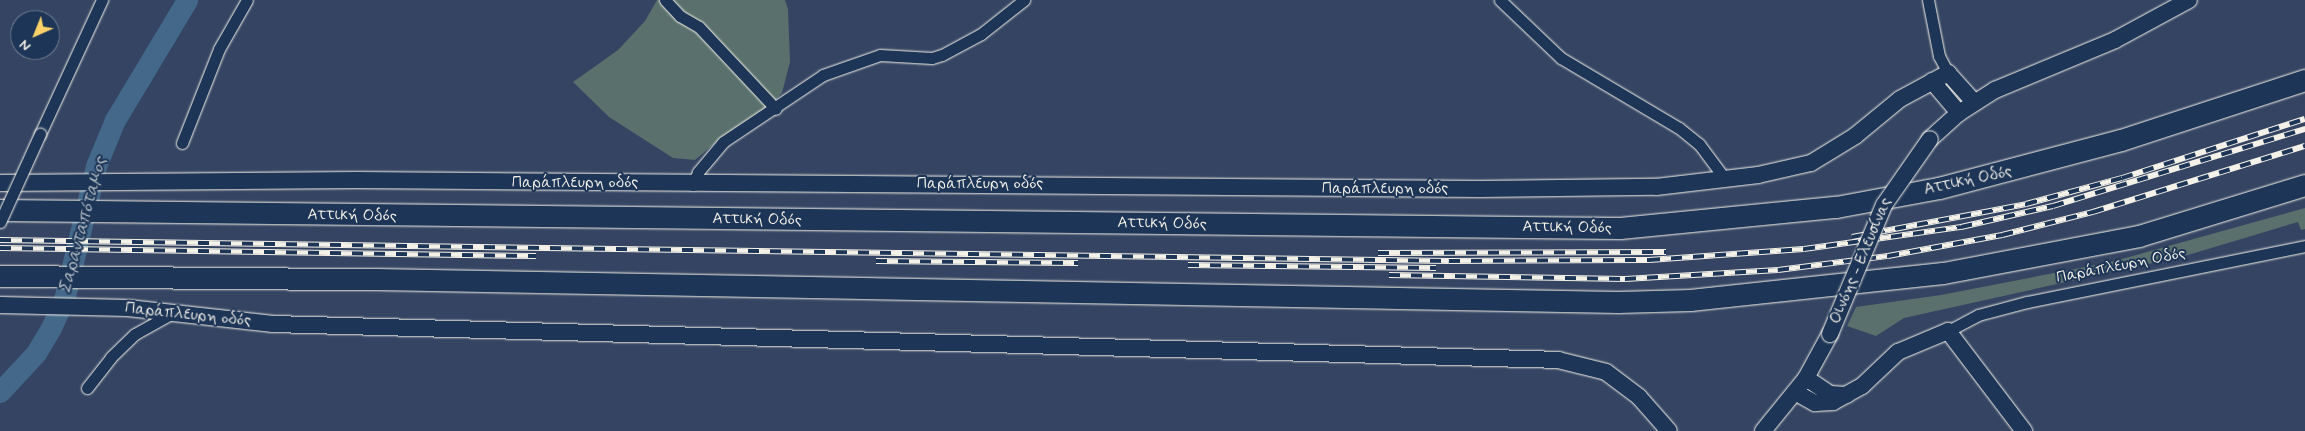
<!DOCTYPE html>
<html>
<head>
<meta charset="utf-8">
<style>
  body { margin:0 }
  #map { position:relative; width:2305px; height:431px; overflow:hidden; background:#344462; font-family:Mynerve,sans-serif }
  div>[style] { position:absolute }
  .green>* { inset:0; background:#59706c }
  .river>* { height:21px; margin:-10.5px; padding:0 10.5px; transform-origin:10.5px; border-radius:10.5px; background:#43688a }
  .roads { filter:drop-shadow(0 0 1px #f4f1e8) drop-shadow(0 0 1px #f4f1e8) }
  .street>* { height:11px; margin:-5.5px; padding:0 5.5px; transform-origin:5.5px; border-radius:5.5px; background:#1d3557 }
  .secondary>* { height:16px; margin:-8px; padding:0 8px; transform-origin:8px; border-radius:8px; background:#1d3557 }
  .highway>* { height:21px; margin:-10.5px; padding:0 10.5px; transform-origin:10.5px; border-radius:10.5px; background:#1d3557 }
  .rail>* { height:5.5px; margin-top:-2.75px; transform-origin:0; background:repeating-linear-gradient(90deg,#1d3557 0 11px,#f4f1e8 0 22px); box-sizing:border-box; border-block:1px solid #f4f1e8 }
  .bridges { filter:drop-shadow(0 0 1px #f4f1e8) drop-shadow(0 0 1px #f4f1e8) }
  .street-bridge>* { height:11px; margin:-5.5px; padding:0 5.5px; transform-origin:5.5px; border-radius:5.5px; background:#1d3557 }
  .secondary-bridge>* { height:16px; margin:-8px; padding:0 8px; transform-origin:8px; border-radius:8px; background:#1d3557 }
  span { translate:-50% -50%; white-space:nowrap; text-align:center; line-height:1.15; -webkit-text-stroke:4px #1d3557; paint-order:stroke }
  .street-label { font-size:16px; color:#f4f1e8 }
  .water-label { font-size:18px; color:#b6c1c7; font-style:italic }
  .north { position:absolute; left:10px; top:10px; width:50px; height:50px; box-sizing:border-box; background:#1d3557; border:1px solid #738091; border-radius:50%; rotate:224deg; font-size:14px; font-weight:700; line-height:20px; text-align:center; color:#f4f1e8 }
  .north::after { content:''; display:block; margin:auto; width:18px; height:22px; background:#ffd166; clip-path:polygon(50% 0,100% 100%,50% 72%,0 100%) }
</style>
</head>
<body>
<div id="map">
  <div class="green">
    <i style="clip-path:polygon(657px 0,785px 0,788px 9px,790px 62px,782px 93px,766px 109px,726px 134px,695px 160px,673px 158px,609px 117px,573px 82px,618px 50px,645px 21px)"></i>
    <i style="clip-path:polygon(2305px 208px,2305px 229px,2301px 230px,2298px 222px,2188px 255px,1904px 318px,1876px 336px,1847px 326px,1856px 307px,1941px 295px,2111px 262px)"></i>
  </div>
  <div class="river">
    <i style="left:0;top:392px;width:53px;rotate:-47.3deg"></i>
    <i style="left:36px;top:353px;width:29px;rotate:-59deg"></i>
    <i style="left:51px;top:328px;width:35px;rotate:-66deg"></i>
    <i style="left:65px;top:296px;width:134px;rotate:-76.6deg"></i>
    <i style="left:96px;top:166px;width:50px;rotate:-67.6deg"></i>
    <i style="left:115px;top:120px;width:140px;rotate:-59deg"></i>
  </div>
  <div class="roads">
    <div class="street">
      <i style="left:665px;top:0;width:22px;rotate:47deg"></i>
      <i style="left:680px;top:16px;width:22px;rotate:30deg"></i>
      <i style="left:699px;top:27px;width:112px;rotate:46.8deg"></i>
      <i style="left:1500px;top:0;width:84px;rotate:43.6deg"></i>
      <i style="left:1561px;top:58px;width:137px;rotate:30.7deg"></i>
      <i style="left:1679px;top:128px;width:26px;rotate:39deg"></i>
      <i style="left:1699px;top:144px;width:44px;rotate:53.4deg"></i>
      <i style="left:1928px;top:0;width:57px;rotate:78.9deg"></i>
      <i style="left:1939px;top:56px;width:19px;rotate:62deg"></i>
      <i style="left:40px;top:134px;width:148px;rotate:-65.2deg"></i>
      <i style="left:182px;top:143px;width:101px;rotate:-68.5deg"></i>
      <i style="left:219px;top:49px;width:56px;rotate:-60.3deg"></i>
      <i style="left:693px;top:185px;width:14px;rotate:-69deg"></i>
      <i style="left:698px;top:172px;width:39px;rotate:-50deg"></i>
      <i style="left:723px;top:142px;width:120px;rotate:-33.8deg"></i>
      <i style="left:823px;top:75px;width:60px;rotate:-19.3deg"></i>
      <i style="left:880px;top:55px;width:52px;rotate:3.3deg"></i>
      <i style="left:932px;top:58px;width:10px;rotate:-17deg"></i>
      <i style="left:942px;top:55px;width:44px;rotate:-28.3deg"></i>
      <i style="left:981px;top:34px;width:55px;rotate:-38.3deg"></i>
      <i style="left:1948px;top:331px;width:34px;rotate:-28deg"></i>
      <i style="left:1978px;top:315px;width:51px;rotate:-14.9deg"></i>
      <i style="left:2027px;top:302px;width:284px;rotate:-11.4deg"></i>
      <i style="left:87px;top:388px;width:39px;rotate:-52deg"></i>
      <i style="left:111px;top:357px;width:33px;rotate:-44deg"></i>
      <i style="left:135px;top:334px;width:41px;rotate:-29.1deg"></i>
    </div>
    <div class="secondary">
      <i style="left:1932px;top:81px;width:42px;rotate:49.8deg"></i>
      <i style="left:1930px;top:139px;width:39px;rotate:-42deg"></i>
      <i style="left:1959px;top:113px;width:43px;rotate:-32.6deg"></i>
      <i style="left:1995px;top:90px;width:130px;rotate:-22.6deg"></i>
      <i style="left:2115px;top:40px;width:84px;rotate:-28.4deg"></i>
      <i style="left:0;top:183px;width:357px;rotate:-0.5deg"></i>
      <i style="left:357px;top:180px;width:1123px;rotate:0.46deg"></i>
      <i style="left:1480px;top:189px;width:176px;rotate:-0.7deg"></i>
      <i style="left:1656px;top:187px;width:103px;rotate:-6.7deg"></i>
      <i style="left:1758px;top:175px;width:54px;rotate:-12.8deg"></i>
      <i style="left:1811px;top:163px;width:52px;rotate:-31.5deg"></i>
      <i style="left:1855px;top:136px;width:58px;rotate:-39.4deg"></i>
      <i style="left:1900px;top:99px;width:55px;rotate:-28.4deg"></i>
      <i style="left:1948px;top:73px;width:39px;rotate:48deg"></i>
      <i style="left:0;top:305px;width:128px;rotate:1.3deg"></i>
      <i style="left:128px;top:308px;width:146px;rotate:6.3deg"></i>
      <i style="left:273px;top:324px;width:1286px;rotate:1.6deg"></i>
      <i style="left:1558px;top:360px;width:49px;rotate:14deg"></i>
      <i style="left:1606px;top:372px;width:41px;rotate:37.1deg"></i>
      <i style="left:1639px;top:397px;width:45px;rotate:48.6deg"></i>
      <i style="left:1806px;top:378px;width:29px;rotate:34deg"></i>
      <i style="left:1830px;top:394px;width:17px;rotate:3deg"></i>
      <i style="left:1795px;top:392px;width:23px;rotate:29deg"></i>
      <i style="left:1815px;top:403px;width:18px;rotate:-3deg"></i>
      <i style="left:1833px;top:402px;width:33px;rotate:-29deg"></i>
      <i style="left:1862px;top:386px;width:50px;rotate:-43.4deg"></i>
      <i style="left:1898px;top:352px;width:54px;rotate:-22.8deg"></i>
      <i style="left:1948px;top:331px;width:126px;rotate:52.8deg"></i>
      <i style="left:1763px;top:431px;width:68px;rotate:-50.9deg"></i>
      <i style="left:1806px;top:378px;width:50px;rotate:-61.4deg"></i>
    </div>
    <div class="highway">
      <i style="left:0;top:210px;width:1620px;rotate:0.64deg"></i>
      <i style="left:1620px;top:228px;width:217px;rotate:-5.6deg"></i>
      <i style="left:1836px;top:207px;width:105px;rotate:-10.5deg"></i>
      <i style="left:1939px;top:188px;width:188px;rotate:-14.8deg"></i>
      <i style="left:2121px;top:140px;width:194px;rotate:-18.1deg"></i>
      <i style="left:0;top:276px;width:376px;rotate:0.5deg"></i>
      <i style="left:376px;top:279px;width:1242px;rotate:1.06deg"></i>
      <i style="left:1618px;top:302px;width:72px;rotate:-1.6deg"></i>
      <i style="left:1690px;top:300px;width:254px;rotate:-6.1deg"></i>
      <i style="left:1943px;top:273px;width:199px;rotate:-10.7deg"></i>
      <i style="left:2139px;top:236px;width:174px;rotate:-17.1deg"></i>
    </div>
  </div>
  <div class="rail">
    <i style="left:1852px;top:237px;width:177px;rotate:-10.7deg"></i>
    <i style="left:2026px;top:204px;width:99px;rotate:-15.2deg"></i>
    <i style="left:2122px;top:178px;width:192px;rotate:-17.9deg"></i>
    <i style="left:0;top:240px;width:1449px;rotate:0.83deg"></i>
    <i style="left:1449px;top:261px;width:200px;rotate:-0.3deg"></i>
    <i style="left:1649px;top:260px;width:155px;rotate:-4.1deg"></i>
    <i style="left:1804px;top:249px;width:159px;rotate:-8deg"></i>
    <i style="left:1961px;top:227px;width:94px;rotate:-12.9deg"></i>
    <i style="left:2053px;top:206px;width:264px;rotate:-17deg"></i>
    <i style="left:0;top:248px;width:536px;rotate:0.86deg"></i>
    <i style="left:1378px;top:253px;width:288px;rotate:-0.2deg"></i>
    <i style="left:876px;top:261px;width:202px;rotate:0.6deg"></i>
    <i style="left:1188px;top:265px;width:248px;rotate:0.7deg"></i>
    <i style="left:1389px;top:275px;width:236px;rotate:1deg"></i>
    <i style="left:1625px;top:279px;width:153px;rotate:-3.4deg"></i>
    <i style="left:1778px;top:270px;width:111px;rotate:-7.3deg"></i>
    <i style="left:1888px;top:256px;width:116px;rotate:-10.4deg"></i>
    <i style="left:2002px;top:235px;width:94px;rotate:-14.2deg"></i>
    <i style="left:2093px;top:212px;width:222px;rotate:-17.3deg"></i>
  </div>
  <div class="bridges">
    <div class="street-bridge">
      <i style="left:0;top:222px;width:97px;rotate:-65.6deg"></i>
    </div>
    <div class="secondary-bridge">
      <i style="left:1830px;top:334px;width:140px;rotate:-67.3deg"></i>
      <i style="left:1884px;top:205px;width:80px;rotate:-55.1deg"></i>
    </div>
  </div>
  <div class="street-label">
    <span style="left:1968px;top:181px;rotate:-12deg">Αττική Οδός</span>
    <span style="left:575px;top:183px">Παράπλευρη οδός</span>
    <span style="left:980px;top:184px">Παράπλευρη οδός</span>
    <span style="left:1385px;top:189px">Παράπλευρη οδός</span>
    <span style="left:352px;top:216px;rotate:1deg">Αττική Οδός</span>
    <span style="left:757px;top:220px;rotate:1deg">Αττική Οδός</span>
    <span style="left:1162px;top:224px;rotate:1deg">Αττική Οδός</span>
    <span style="left:1567px;top:228px;rotate:1deg">Αττική Οδός</span>
    <span style="left:1861px;top:261px;rotate:-67deg">Οινόης - Ελευσίνας</span>
    <span style="left:2121px;top:266px;rotate:-11deg">Παράπλευρη Οδός</span>
    <span style="left:188px;top:315px;rotate:6deg">Παράπλευρη οδός</span>
  </div>
  <div class="water-label">
    <span style="left:83px;top:225px;rotate:-75deg">Σαρανταπόταμος</span>
  </div>
  <div class="north">N</div>
</div>
</body>
</html>
